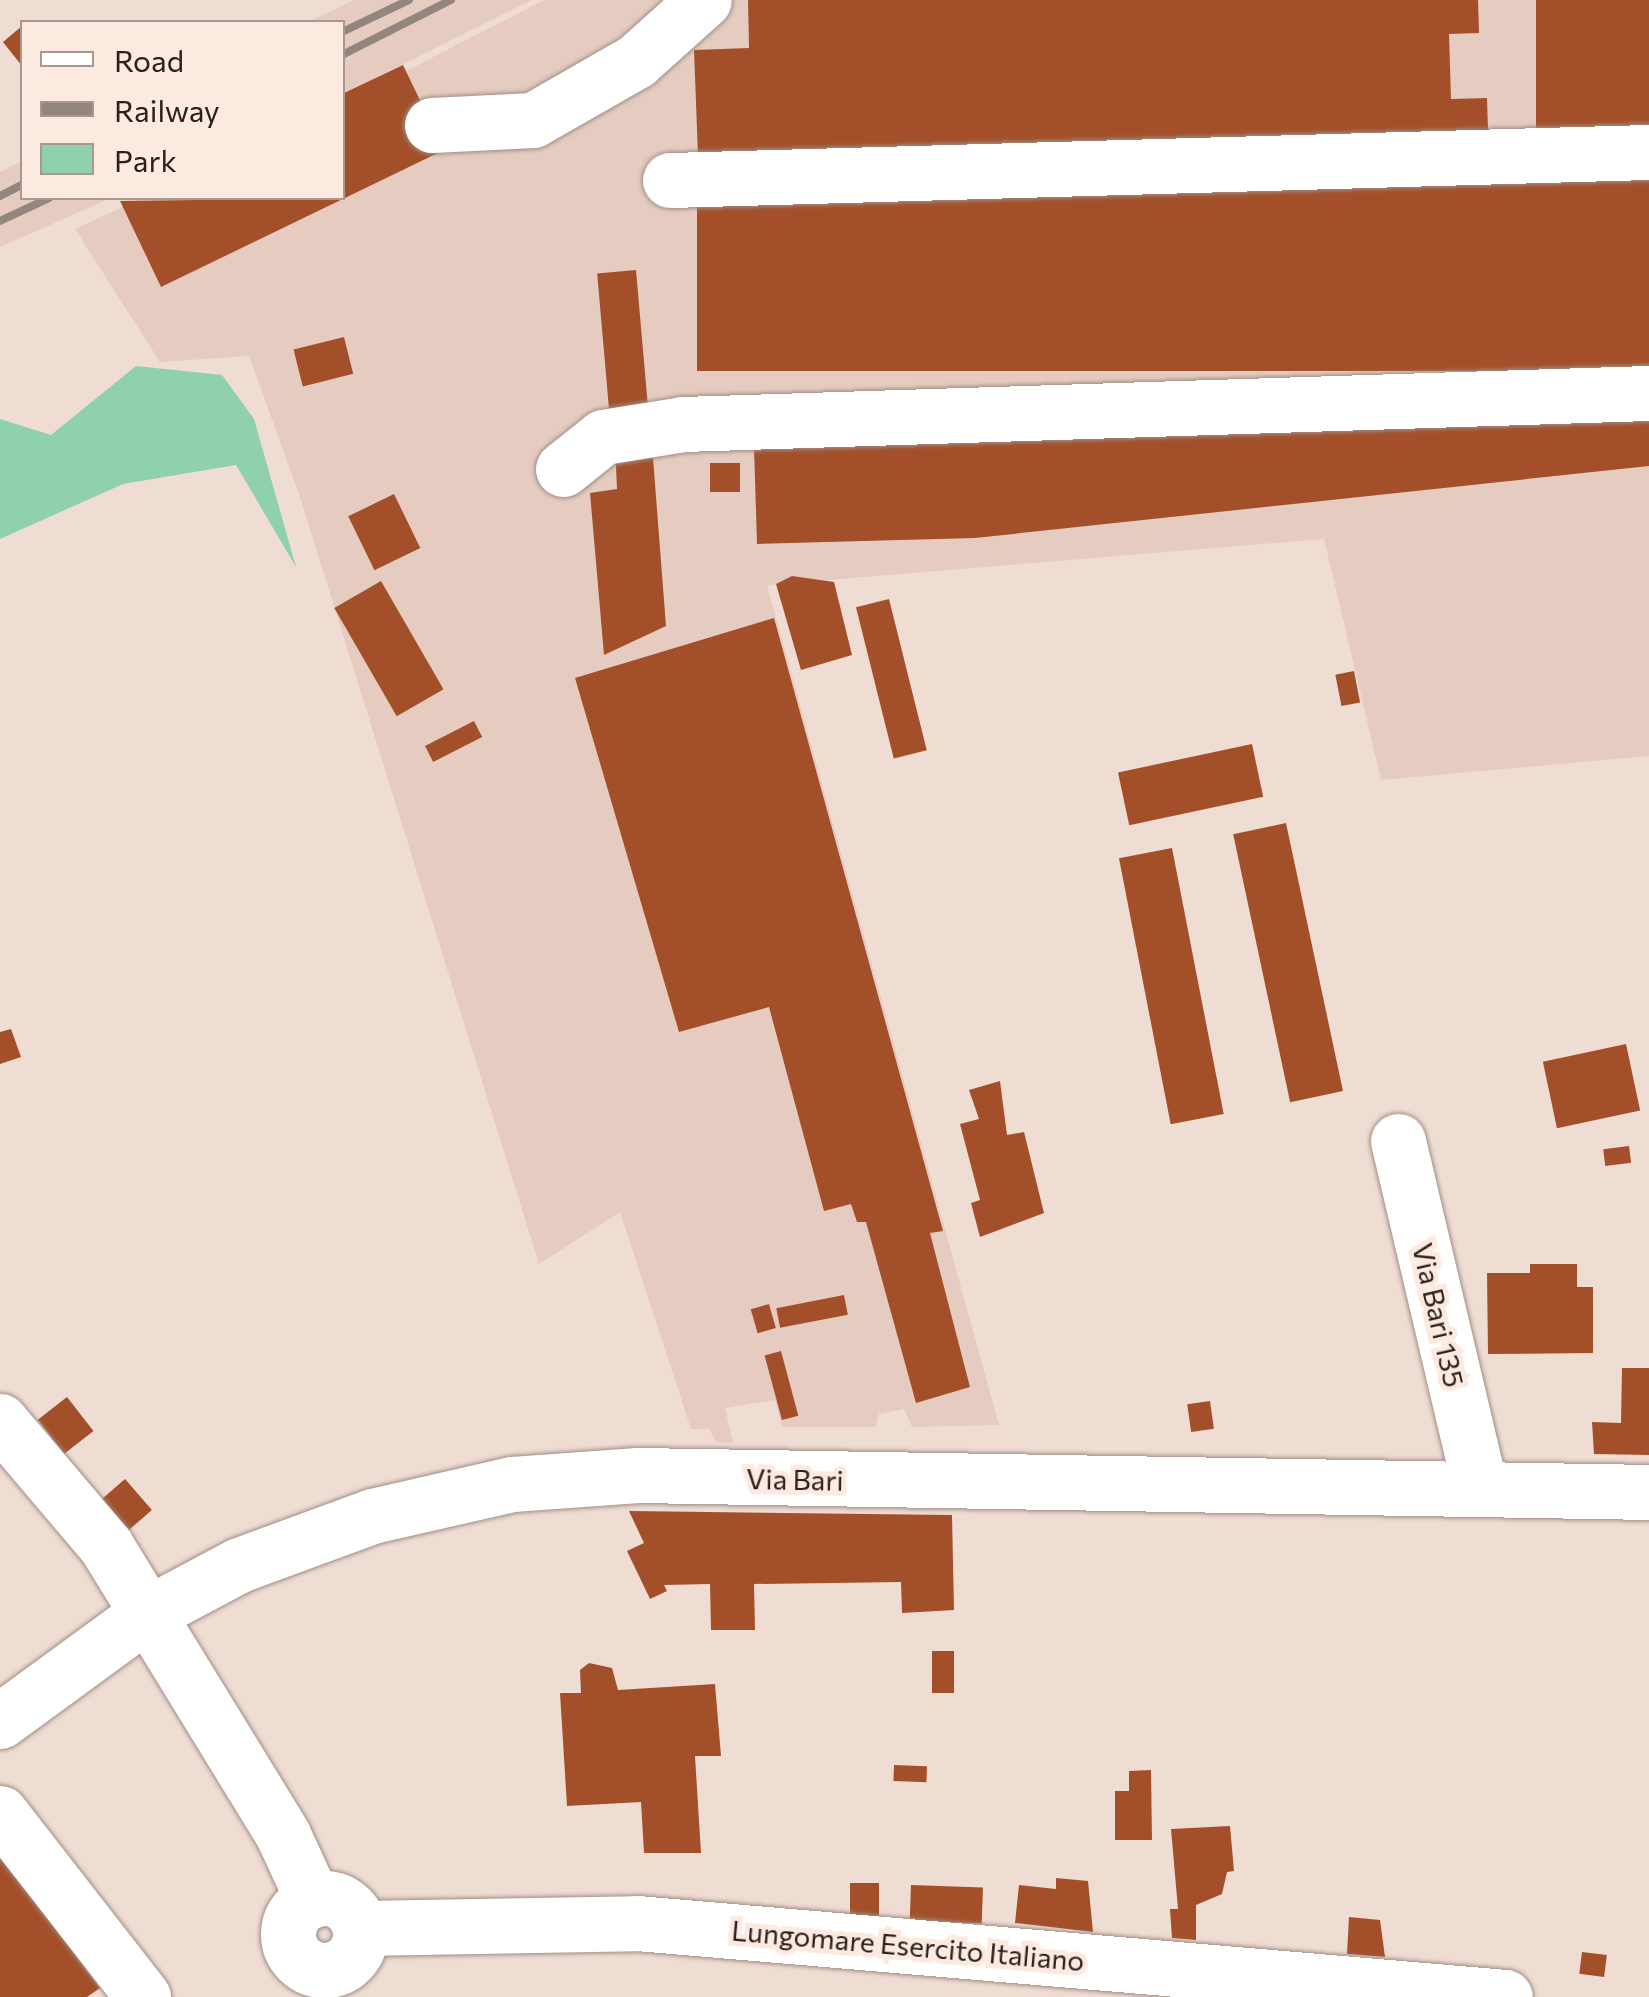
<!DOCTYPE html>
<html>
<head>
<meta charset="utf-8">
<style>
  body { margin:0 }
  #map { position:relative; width:1649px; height:1997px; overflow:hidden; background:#efdcd2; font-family:Commissioner,sans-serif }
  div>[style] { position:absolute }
  .built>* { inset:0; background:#e6ccc0 }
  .green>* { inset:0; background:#8fd0af }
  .building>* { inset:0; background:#a3502a; transform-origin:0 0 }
  .roads { filter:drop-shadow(0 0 2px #a08e86) drop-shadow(0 0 2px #a08e86) }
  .minor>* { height:55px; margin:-27.5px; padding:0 27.5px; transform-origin:27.5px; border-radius:27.5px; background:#fff }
  .minor>.ring { margin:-27.5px; padding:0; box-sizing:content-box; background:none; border:55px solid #fff; border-radius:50% }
  .major>* { height:55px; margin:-27.5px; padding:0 27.5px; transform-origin:27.5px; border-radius:27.5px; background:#fff }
  .rail>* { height:8px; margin:-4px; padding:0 4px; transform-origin:4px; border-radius:4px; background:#93867f }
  span { translate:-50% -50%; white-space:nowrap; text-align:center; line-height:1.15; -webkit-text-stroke:10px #fce9df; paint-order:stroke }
  .street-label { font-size:28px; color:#28211e }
  .legend { position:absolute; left:20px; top:20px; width:325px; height:180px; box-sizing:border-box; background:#fce9df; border:2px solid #a79992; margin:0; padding:12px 18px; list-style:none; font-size:30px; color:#28211e }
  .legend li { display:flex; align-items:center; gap:20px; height:50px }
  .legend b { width:50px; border:2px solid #a79992 }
</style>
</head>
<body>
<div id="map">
  <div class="built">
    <i style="clip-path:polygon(354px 0,532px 0,343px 94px,342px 22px,308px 22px)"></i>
    <i style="clip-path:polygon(544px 0,1649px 0,1649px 756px,1381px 780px,1324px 539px,767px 585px,999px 1425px,912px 1427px,904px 1409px,879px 1414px,876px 1427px,782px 1427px,775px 1400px,725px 1408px,733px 1443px,716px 1442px,709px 1429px,691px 1429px,620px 1212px,539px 1264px,300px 497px,249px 356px,160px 362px,75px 229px,142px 198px,342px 198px,359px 95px)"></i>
    <i style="clip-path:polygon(22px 161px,22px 198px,111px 198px,0 247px,0 172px)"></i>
  </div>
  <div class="green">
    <i style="clip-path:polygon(136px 366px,222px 375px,254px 419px,296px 567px,236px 465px,123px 484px,0 539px,0 419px,51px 435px)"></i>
  </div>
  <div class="building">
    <i style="clip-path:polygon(748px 0,1478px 0,1479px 33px,1449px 34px,1451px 99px,1487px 98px,1488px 130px,698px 156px,694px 50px,749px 48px)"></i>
    <i style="left:1536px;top:0;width:113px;height:128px"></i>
    <i style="clip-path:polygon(22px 26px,22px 66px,3px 42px)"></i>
    <i style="clip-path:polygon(403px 65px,444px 150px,161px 287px,120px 201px,342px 198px,342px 94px)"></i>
    <i style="left:1649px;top:168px;width:203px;height:952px;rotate:90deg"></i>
    <i style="left:636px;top:270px;width:148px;height:39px;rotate:85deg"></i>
    <i style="left:344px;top:337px;width:38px;height:52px;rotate:76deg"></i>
    <i style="clip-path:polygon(1649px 418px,1649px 466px,975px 538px,757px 544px,754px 448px)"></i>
    <i style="clip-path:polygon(615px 445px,652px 445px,666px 626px,604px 655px,590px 493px,617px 489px)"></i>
    <i style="left:740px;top:463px;width:29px;height:30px;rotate:90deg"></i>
    <i style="left:394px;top:494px;width:60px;height:51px;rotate:64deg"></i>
    <i style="clip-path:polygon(792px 576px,834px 582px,852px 655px,801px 670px,776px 584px)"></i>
    <i style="left:381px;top:581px;width:125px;height:54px;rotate:60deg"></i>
    <i style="left:889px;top:599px;width:156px;height:34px;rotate:76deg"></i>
    <i style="clip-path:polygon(774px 618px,943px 1231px,930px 1233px,970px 1387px,916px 1403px,866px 1222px,857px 1222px,851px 1204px,824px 1211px,769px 1007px,679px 1032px,575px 678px)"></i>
    <i style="left:1354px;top:671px;width:32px;height:19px;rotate:79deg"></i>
    <i style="left:474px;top:721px;width:18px;height:55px;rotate:63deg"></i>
    <i style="left:1252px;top:744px;width:54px;height:137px;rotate:78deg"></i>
    <i style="left:1286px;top:823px;width:274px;height:54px;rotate:78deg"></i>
    <i style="left:1172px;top:848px;width:271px;height:54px;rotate:79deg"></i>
    <i style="clip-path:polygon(11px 1029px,21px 1057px,0 1064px,0 1032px)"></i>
    <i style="left:1626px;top:1044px;width:68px;height:85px;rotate:78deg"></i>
    <i style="clip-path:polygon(1000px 1081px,1007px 1135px,1024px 1132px,1044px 1213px,980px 1237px,971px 1203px,980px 1200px,960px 1124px,979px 1119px,969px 1090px)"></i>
    <i style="left:1629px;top:1146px;width:17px;height:26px;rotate:83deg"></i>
    <i style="clip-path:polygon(1530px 1264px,1577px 1264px,1577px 1287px,1593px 1287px,1593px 1353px,1488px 1354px,1487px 1273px,1530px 1273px)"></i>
    <i style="left:844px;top:1295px;width:20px;height:69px;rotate:79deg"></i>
    <i style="left:769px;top:1304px;width:25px;height:19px;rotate:74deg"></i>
    <i style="left:781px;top:1351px;width:67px;height:17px;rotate:75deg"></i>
    <i style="clip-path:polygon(1622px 1368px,1649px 1368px,1649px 1455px,1594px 1454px,1592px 1422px,1621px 1423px)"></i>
    <i style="left:67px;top:1397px;width:43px;height:37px;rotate:52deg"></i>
    <i style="left:1210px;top:1401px;width:28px;height:23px;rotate:82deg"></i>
    <i style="left:125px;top:1479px;width:41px;height:32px;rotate:49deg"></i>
    <i style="clip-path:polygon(629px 1511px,952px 1515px,954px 1610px,902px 1613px,901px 1582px,754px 1584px,755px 1630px,711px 1630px,710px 1584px,664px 1585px,667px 1591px,650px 1599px,627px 1551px,644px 1543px)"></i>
    <i style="left:932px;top:1651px;width:22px;height:42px"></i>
    <i style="clip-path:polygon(589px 1663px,612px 1668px,618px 1690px,715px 1684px,721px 1756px,695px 1756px,701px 1853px,644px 1853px,641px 1802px,567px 1806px,560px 1693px,581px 1693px,580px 1670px)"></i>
    <i style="left:894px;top:1765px;width:33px;height:16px;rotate:2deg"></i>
    <i style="clip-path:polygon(1151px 1770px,1152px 1840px,1115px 1840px,1115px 1791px,1129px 1791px,1129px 1771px)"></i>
    <i style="clip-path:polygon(1230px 1826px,1234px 1871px,1227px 1872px,1222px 1894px,1196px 1905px,1196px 1940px,1172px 1938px,1170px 1909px,1178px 1909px,1171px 1829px)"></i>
    <i style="clip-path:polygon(0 1856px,100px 1988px,87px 1997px,0 1997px)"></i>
    <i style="clip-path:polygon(1056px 1878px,1088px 1881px,1093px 1932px,1015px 1923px,1019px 1885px,1056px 1889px)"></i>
    <i style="left:850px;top:1883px;width:29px;height:35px"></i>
    <i style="left:911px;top:1885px;width:72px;height:36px;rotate:2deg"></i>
    <i style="clip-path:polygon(1349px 1917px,1380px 1920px,1385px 1957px,1347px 1954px)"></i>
    <i style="left:1582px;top:1952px;width:25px;height:22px;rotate:7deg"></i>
  </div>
  <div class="roads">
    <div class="minor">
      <i style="left:432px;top:125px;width:101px;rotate:-2.8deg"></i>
      <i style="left:533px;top:120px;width:119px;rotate:-29.8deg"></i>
      <i style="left:636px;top:61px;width:91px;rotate:-41.9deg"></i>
      <i style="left:670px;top:180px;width:979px;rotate:-1.64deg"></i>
      <i style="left:563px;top:469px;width:51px;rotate:-38.7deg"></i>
      <i style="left:603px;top:437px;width:81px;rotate:-9.2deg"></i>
      <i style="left:683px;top:424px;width:966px;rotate:-1.84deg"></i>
      <i style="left:1398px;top:1141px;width:357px;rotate:76.7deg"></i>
      <i style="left:0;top:1421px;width:164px;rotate:49.7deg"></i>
      <i style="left:106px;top:1546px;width:339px;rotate:58.5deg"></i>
      <i style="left:283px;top:1835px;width:72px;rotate:65.2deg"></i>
      <i style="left:0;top:1813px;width:233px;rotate:52.1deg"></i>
      <i class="ring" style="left:288px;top:1898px;width:17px;height:17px"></i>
      <i style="left:360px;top:1928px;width:277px;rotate:-1deg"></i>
      <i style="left:637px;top:1923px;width:871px;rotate:4.87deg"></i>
    </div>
    <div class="major">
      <i style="left:0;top:1721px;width:180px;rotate:-36.2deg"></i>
      <i style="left:145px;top:1615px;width:106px;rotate:-28deg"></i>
      <i style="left:239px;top:1565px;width:142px;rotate:-20.2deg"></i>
      <i style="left:372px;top:1516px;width:144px;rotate:-12.9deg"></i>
      <i style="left:512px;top:1484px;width:126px;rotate:-4.1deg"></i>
      <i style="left:638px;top:1475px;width:1011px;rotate:0.96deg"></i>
    </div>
  </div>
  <div class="rail">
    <i style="left:342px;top:32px;width:74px;rotate:-25.5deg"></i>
    <i style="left:342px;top:55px;width:122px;rotate:-26.8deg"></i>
    <i style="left:0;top:196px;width:25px;rotate:-27deg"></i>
    <i style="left:0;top:221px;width:54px;rotate:-25.1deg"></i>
  </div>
  <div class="street-label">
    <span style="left:1439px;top:1315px;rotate:77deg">Via Bari 135</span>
    <span style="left:795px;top:1479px;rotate:1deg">Via Bari</span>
    <span style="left:908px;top:1945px;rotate:5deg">Lungomare Esercito Italiano</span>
  </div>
  <ul class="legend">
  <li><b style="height:12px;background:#fff"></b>Road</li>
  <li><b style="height:12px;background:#93867f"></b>Railway</li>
  <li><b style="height:28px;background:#8fd0af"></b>Park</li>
  </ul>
</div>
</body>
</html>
